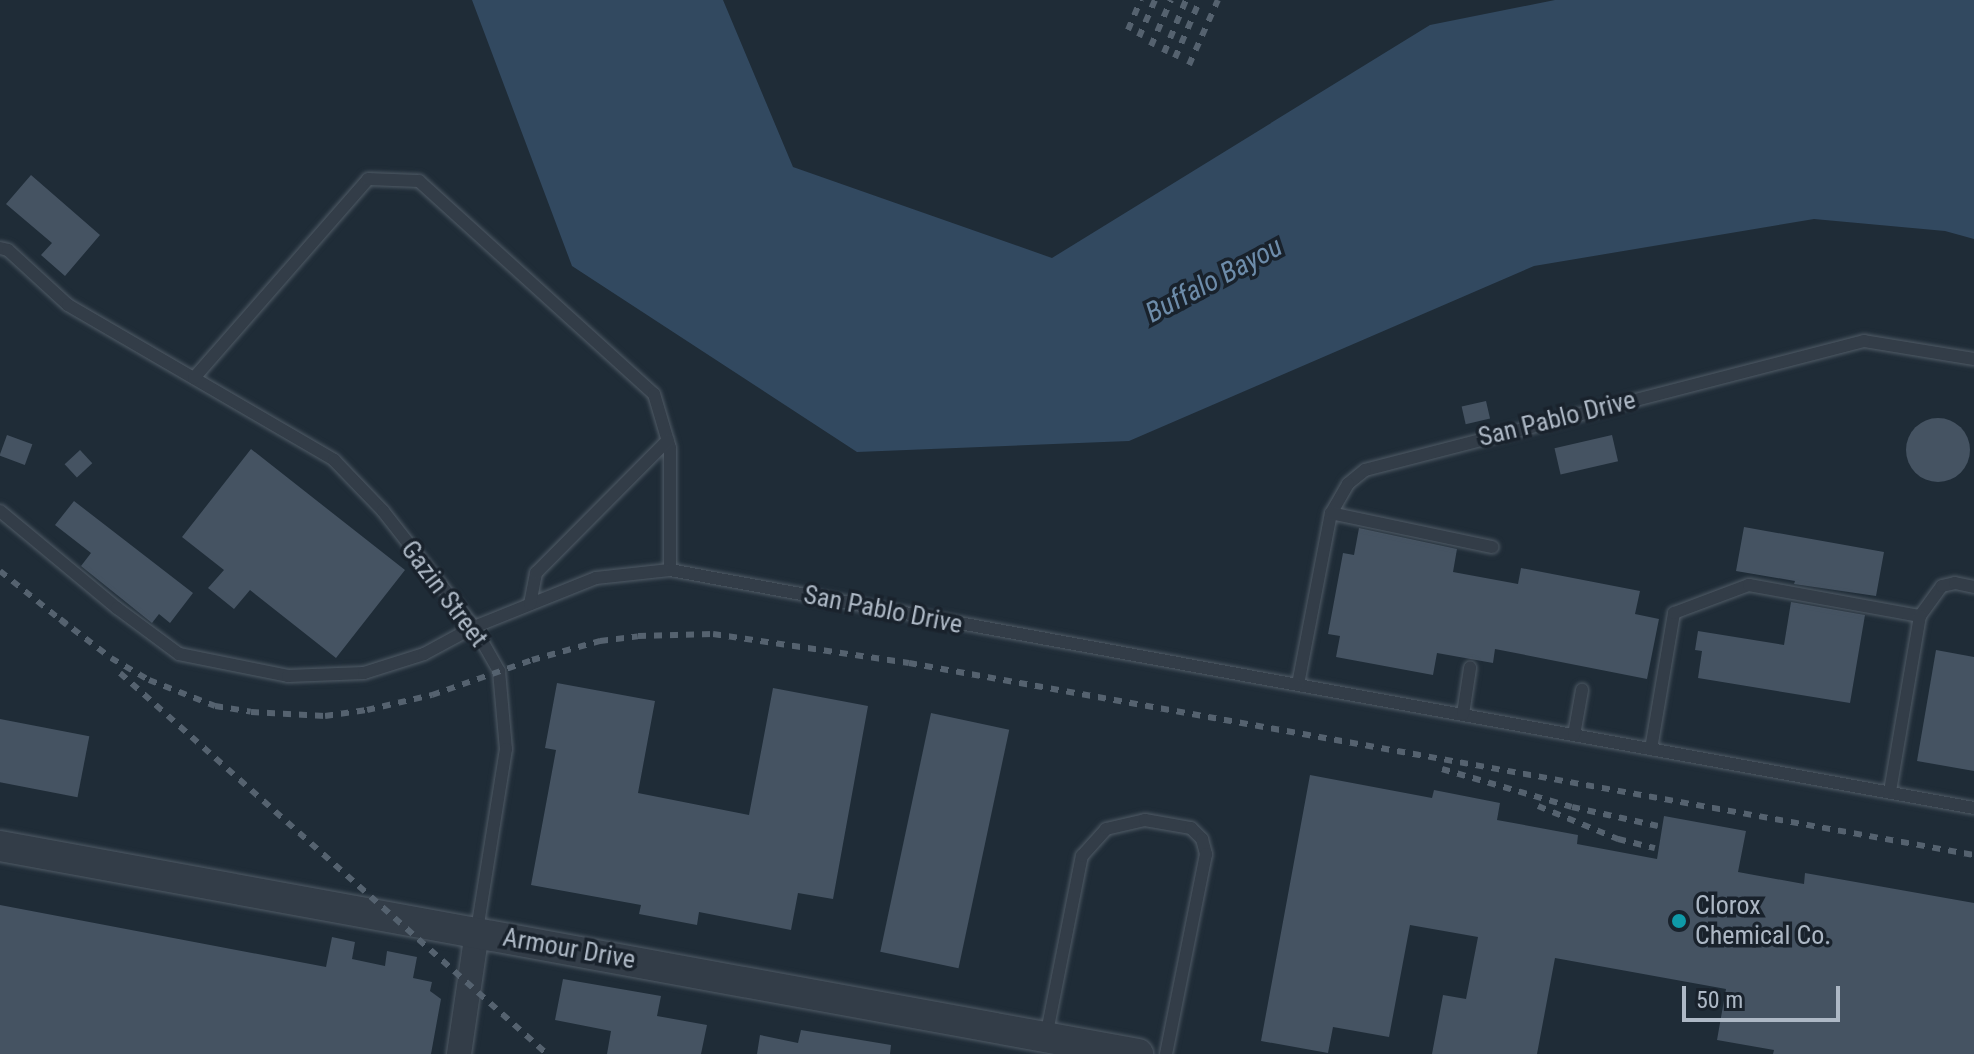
<!DOCTYPE html>
<html>
<head>
<meta charset="utf-8">
<style>
  body { margin:0 }
  #map { position:relative; width:1974px; height:1054px; overflow:hidden; background:#1f2c37; font-family:"Roboto Condensed",sans-serif }
  div>[style] { position:absolute }
  .water>* { inset:0; background:#324960 }
  .building>* { inset:0; background:#455362; transform-origin:0 0 }
  .round { border-radius:50% }
  .roads { filter:drop-shadow(0 0 2px #505b66) drop-shadow(0 0 2px #505b66) }
  .service>* { height:12px; margin:-6px; padding:0 6px; transform-origin:6px; border-radius:6px; background:#333d48 }
  .minor>* { height:24px; margin:-12px; padding:0 12px; transform-origin:12px; border-radius:12px; background:#333d48 }
  .tertiary>* { height:30px; margin:-15px; padding:0 15px; transform-origin:15px; border-radius:15px; background:#333d48 }
  .rail>* { height:6px; margin-top:-3px; transform-origin:0; background:repeating-linear-gradient(90deg,#55626f 0 8px,transparent 0 16px) }
  .dots>* { width:22px; height:22px; translate:-50% -50%; box-sizing:border-box; border:4px solid #19222c; border-radius:50% }
  span { translate:-50% -50%; white-space:nowrap; text-align:center; line-height:1.15; -webkit-text-stroke:7px #19222c; paint-order:stroke }
  .street-label { font-size:26px; color:#adb8c5 }
  .poi-label { font-size:26px; color:#adb8c5 }
  .left { translate:0 -50%; text-align:left }
  .water-label { font-size:28px; color:#6d8caa; font-style:italic }
  .scale { position:absolute; left:1682px; top:986px; width:158px; height:36px; box-sizing:border-box; border:4px solid #adb8c5; border-top:0; padding-left:10px; font-size:24px; line-height:28px; white-space:nowrap; color:#adb8c5; -webkit-text-stroke:6px #19222c; paint-order:stroke }
</style>
</head>
<body>
<div id="map">
  <div class="water">
    <i style="clip-path:polygon(472px 0,723px 0,793px 167px,1052px 258px,1430px 25px,1555px 0,1974px 0,1974px 239px,1945px 231px,1814px 219px,1534px 266px,1129px 441px,857px 452px,572px 266px)"></i>
  </div>
  <div class="building">
    <i style="clip-path:polygon(31px 175px,100px 235px,65px 276px,41px 255px,52px 243px,6px 204px)"></i>
    <i style="left:1486px;top:401px;width:18px;height:25px;rotate:77deg"></i>
    <i class="round" style="left:1906px;top:418px;width:64px;height:64px"></i>
    <i style="left:7px;top:435px;width:27px;height:22px;rotate:20deg"></i>
    <i style="left:1612px;top:435px;width:27px;height:59px;rotate:77deg"></i>
    <i style="clip-path:polygon(251px 449px,405px 570px,336px 658px,250px 590px,234px 609px,208px 588px,224px 570px,182px 537px)"></i>
    <i style="left:80px;top:450px;width:18px;height:21px;rotate:47deg"></i>
    <i style="clip-path:polygon(74px 501px,193px 593px,170px 623px,159px 614px,152px 623px,81px 566px,91px 553px,55px 525px)"></i>
    <i style="clip-path:polygon(1744px 527px,1884px 552px,1876px 596px,1794px 584px,1795px 581px,1736px 571px)"></i>
    <i style="clip-path:polygon(1359px 528px,1457px 549px,1453px 572px,1518px 584px,1521px 568px,1640px 591px,1635px 614px,1659px 619px,1647px 679px,1495px 649px,1493px 663px,1437px 653px,1433px 675px,1336px 657px,1340px 636px,1328px 634px,1343px 553px,1354px 555px)"></i>
    <i style="clip-path:polygon(1791px 602px,1865px 615px,1850px 703px,1698px 678px,1702px 651px,1695px 650px,1698px 631px,1784px 645px)"></i>
    <i style="clip-path:polygon(1936px 650px,1974px 657px,1974px 771px,1917px 761px)"></i>
    <i style="clip-path:polygon(557px 683px,655px 701px,638px 793px,749px 815px,773px 688px,868px 706px,833px 899px,798px 893px,791px 930px,699px 912px,697px 925px,639px 914px,641px 905px,531px 885px,556px 750px,545px 748px)"></i>
    <i style="left:931px;top:713px;width:80px;height:244px;rotate:12deg"></i>
    <i style="left:0;top:719px;width:91px;height:62px;rotate:11deg"></i>
    <i style="clip-path:polygon(1310px 775px,1432px 798px,1434px 790px,1500px 803px,1497px 820px,1578px 835px,1577px 844px,1657px 859px,1664px 816px,1746px 831px,1738px 872px,1804px 884px,1805px 873px,1974px 903px,1974px 1054px,1773px 1054px,1774px 1050px,1717px 1040px,1726px 989px,1555px 958px,1537px 1054px,1432px 1054px,1443px 995px,1466px 999px,1478px 937px,1410px 925px,1389px 1037px,1333px 1027px,1328px 1053px,1261px 1041px)"></i>
    <i style="clip-path:polygon(0 905px,326px 967px,332px 937px,355px 942px,352px 959px,385px 966px,387px 951px,417px 957px,413px 978px,432px 982px,430px 991px,441px 999px,431px 1054px,0 1054px)"></i>
    <i style="clip-path:polygon(563px 979px,661px 996px,657px 1016px,707px 1025px,701px 1054px,607px 1054px,611px 1031px,555px 1020px)"></i>
    <i style="clip-path:polygon(801px 1030px,891px 1045px,890px 1054px,757px 1054px,760px 1035px,798px 1043px)"></i>
  </div>
  <div class="roads">
    <div class="service">
      <i style="left:0;top:248px;width:8px;rotate:14deg"></i>
      <i style="left:8px;top:250px;width:81px;rotate:42.5deg"></i>
      <i style="left:68px;top:305px;width:308px;rotate:30.2deg"></i>
      <i style="left:334px;top:460px;width:71px;rotate:46.1deg"></i>
      <i style="left:383px;top:511px;width:147px;rotate:51.9deg"></i>
      <i style="left:474px;top:627px;width:51px;rotate:60.4deg"></i>
      <i style="left:499px;top:671px;width:78px;rotate:84.9deg"></i>
      <i style="left:506px;top:749px;width:184px;rotate:99.1deg"></i>
      <i style="left:1974px;top:359px;width:111px;rotate:-170.7deg"></i>
      <i style="left:1864px;top:341px;width:515px;rotate:165.51deg"></i>
      <i style="left:1365px;top:470px;width:22px;rotate:141deg"></i>
      <i style="left:1348px;top:484px;width:34px;rotate:120deg"></i>
      <i style="left:1331px;top:513px;width:175px;rotate:100.9deg"></i>
      <i style="left:1298px;top:685px;width:687px;rotate:10.31deg"></i>
      <i style="left:194px;top:378px;width:264px;rotate:-48.8deg"></i>
      <i style="left:368px;top:179px;width:51px;rotate:2.2deg"></i>
      <i style="left:419px;top:181px;width:317px;rotate:42.2deg"></i>
      <i style="left:654px;top:394px;width:56px;rotate:73.5deg"></i>
      <i style="left:670px;top:448px;width:122px;rotate:90deg"></i>
      <i style="left:0;top:511px;width:152px;rotate:39.7deg"></i>
      <i style="left:117px;top:608px;width:77px;rotate:36.6deg"></i>
      <i style="left:179px;top:654px;width:111px;rotate:11.4deg"></i>
      <i style="left:288px;top:676px;width:76px;rotate:-2.3deg"></i>
      <i style="left:364px;top:673px;width:63px;rotate:-17.6deg"></i>
      <i style="left:424px;top:654px;width:57px;rotate:-28.4deg"></i>
      <i style="left:474px;top:627px;width:131px;rotate:-21.9deg"></i>
      <i style="left:596px;top:578px;width:74px;rotate:-6.2deg"></i>
      <i style="left:670px;top:570px;width:638px;rotate:10.38deg"></i>
      <i style="left:1331px;top:513px;width:165px;rotate:11.9deg"></i>
      <i style="left:530px;top:604px;width:32px;rotate:-79deg"></i>
      <i style="left:536px;top:573px;width:187px;rotate:-45.2deg"></i>
      <i style="left:1920px;top:616px;width:37px;rotate:-54deg"></i>
      <i style="left:1942px;top:586px;width:13px;rotate:-13deg"></i>
      <i style="left:1955px;top:583px;width:19px;rotate:12deg"></i>
      <i style="left:1463px;top:714px;width:47px;rotate:-81.3deg"></i>
      <i style="left:1574px;top:735px;width:46px;rotate:-79.9deg"></i>
      <i style="left:1651px;top:749px;width:138px;rotate:-80.4deg"></i>
      <i style="left:1674px;top:613px;width:80px;rotate:-20.5deg"></i>
      <i style="left:1749px;top:585px;width:174px;rotate:10.3deg"></i>
      <i style="left:1920px;top:616px;width:179px;rotate:99.7deg"></i>
      <i style="left:1046px;top:1037px;width:185px;rotate:-78.8deg"></i>
      <i style="left:1082px;top:856px;width:36px;rotate:-48deg"></i>
      <i style="left:1106px;top:829px;width:40px;rotate:-13deg"></i>
      <i style="left:1145px;top:820px;width:47px;rotate:9.9deg"></i>
      <i style="left:1191px;top:828px;width:16px;rotate:45deg"></i>
      <i style="left:1202px;top:839px;width:16px;rotate:75deg"></i>
      <i style="left:1206px;top:854px;width:204px;rotate:101.3deg"></i>
    </div>
    <div class="minor">
      <i style="left:459px;top:1054px;width:123px;rotate:-81.6deg"></i>
    </div>
    <div class="tertiary">
      <i style="left:0;top:846px;width:1157px;rotate:10.36deg"></i>
    </div>
  </div>
  <div class="rail">
    <i style="left:1128px;top:30px;width:33px;rotate:-67deg"></i>
    <i style="left:1139px;top:37px;width:40px;rotate:-66.6deg"></i>
    <i style="left:1151px;top:46px;width:50px;rotate:-66.5deg"></i>
    <i style="left:1164px;top:53px;width:57px;rotate:-67.5deg"></i>
    <i style="left:1175px;top:58px;width:63px;rotate:-66.7deg"></i>
    <i style="left:1189px;top:65px;width:71px;rotate:-66deg"></i>
    <i style="left:0;top:571px;width:86px;rotate:38.9deg"></i>
    <i style="left:60px;top:619px;width:64px;rotate:37.4deg"></i>
    <i style="left:111px;top:658px;width:44px;rotate:30.1deg"></i>
    <i style="left:149px;top:680px;width:71px;rotate:21.5deg"></i>
    <i style="left:215px;top:706px;width:36px;rotate:9deg"></i>
    <i style="left:251px;top:712px;width:74px;rotate:3.1deg"></i>
    <i style="left:325px;top:716px;width:42px;rotate:-8.1deg"></i>
    <i style="left:367px;top:710px;width:67px;rotate:-13deg"></i>
    <i style="left:432px;top:695px;width:106px;rotate:-19.3deg"></i>
    <i style="left:532px;top:660px;width:71px;rotate:-15.6deg"></i>
    <i style="left:600px;top:641px;width:38px;rotate:-7deg"></i>
    <i style="left:638px;top:636px;width:75px;rotate:-1.5deg"></i>
    <i style="left:713px;top:634px;width:198px;rotate:8.4deg"></i>
    <i style="left:909px;top:663px;width:1082px;rotate:10.22deg"></i>
    <i style="left:120px;top:673px;width:572px;rotate:41.74deg"></i>
    <i style="left:1442px;top:769px;width:135px;rotate:16.3deg"></i>
    <i style="left:1572px;top:807px;width:88px;rotate:12.5deg"></i>
    <i style="left:1538px;top:806px;width:87px;rotate:22.4deg"></i>
    <i style="left:1618px;top:839px;width:38px;rotate:14deg"></i>
  </div>
  <div class="dots">
    <i style="left:1679px;top:921px;background:#0f9aa8"></i>
  </div>
  <div class="street-label">
    <span style="left:1557px;top:419px;rotate:-14deg">San Pablo Drive</span>
    <span style="left:444px;top:594px;rotate:53deg">Gazin Street</span>
    <span style="left:883px;top:610px;rotate:11deg">San Pablo Drive</span>
    <span style="left:569px;top:949px;rotate:10deg">Armour Drive</span>
  </div>
  <div class="poi-label">
    <span class="left" style="left:1695px;top:921px">Clorox<br>Chemical Co.</span>
  </div>
  <div class="water-label">
    <span style="left:1214px;top:280px;rotate:-28deg">Buffalo Bayou</span>
  </div>
  <div class="scale">50 m</div>
</div>
</body>
</html>
